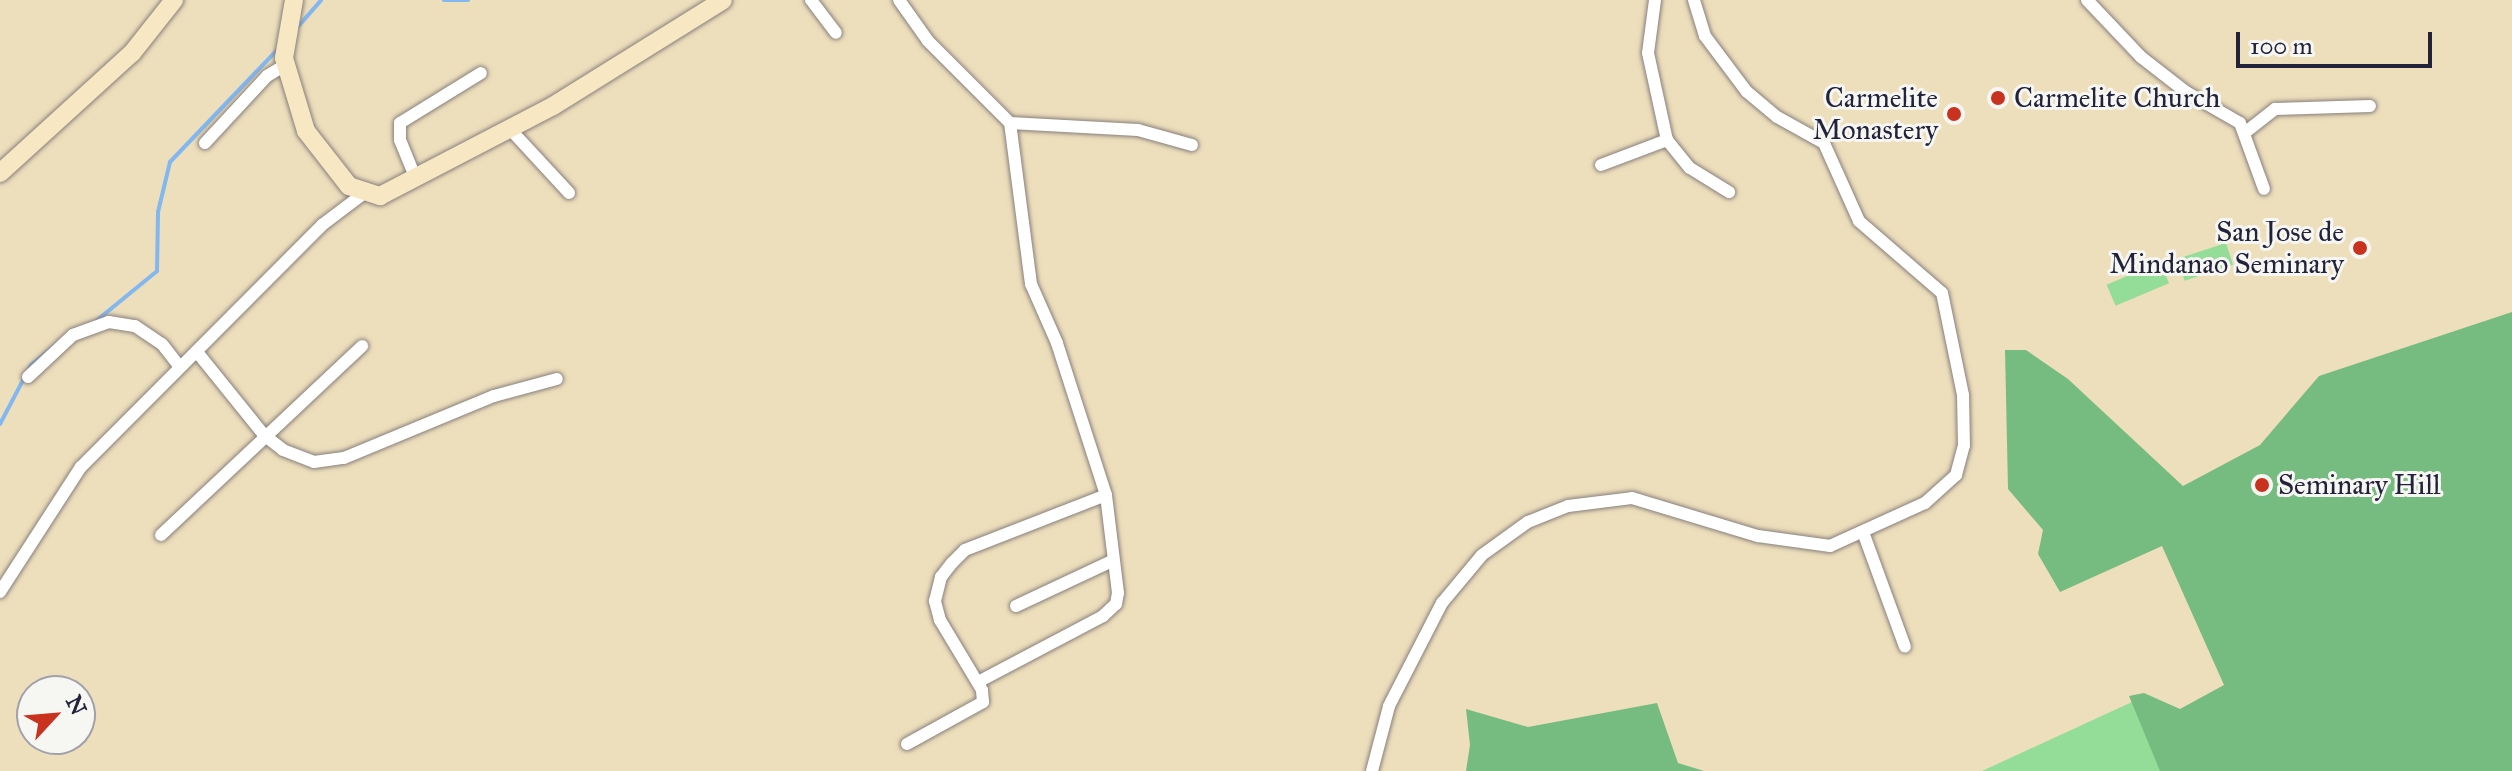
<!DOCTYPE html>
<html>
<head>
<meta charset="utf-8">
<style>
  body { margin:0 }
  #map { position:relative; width:2512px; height:771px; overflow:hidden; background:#eddebc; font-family:"IM FELL Great Primer",serif }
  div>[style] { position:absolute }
  .green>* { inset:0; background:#93dd98; transform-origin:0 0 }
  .forest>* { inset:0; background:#76bc80 }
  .stream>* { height:4px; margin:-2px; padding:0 2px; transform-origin:2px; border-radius:2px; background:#82b7f0 }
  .roads { filter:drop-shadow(0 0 2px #88807c) drop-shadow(0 0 2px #88807c) }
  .street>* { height:12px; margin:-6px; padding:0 6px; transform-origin:6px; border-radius:6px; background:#fff }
  .secondary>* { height:18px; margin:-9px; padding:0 9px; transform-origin:9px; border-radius:9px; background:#f7e8c3 }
  .dots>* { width:22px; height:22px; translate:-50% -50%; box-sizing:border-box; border:4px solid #f6f6f2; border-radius:50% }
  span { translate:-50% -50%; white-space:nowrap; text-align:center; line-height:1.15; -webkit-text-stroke:6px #f6f6f2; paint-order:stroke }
  .poi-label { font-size:28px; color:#22223b }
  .right { translate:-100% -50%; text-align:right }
  .left { translate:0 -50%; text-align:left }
  .north { position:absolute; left:16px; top:675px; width:80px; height:80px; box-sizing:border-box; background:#f6f6f2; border:2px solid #a1a1a9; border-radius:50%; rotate:64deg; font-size:22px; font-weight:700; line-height:32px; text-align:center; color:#22223b }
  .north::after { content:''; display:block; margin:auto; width:28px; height:36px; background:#c8321e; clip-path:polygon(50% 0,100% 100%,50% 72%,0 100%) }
  .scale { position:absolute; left:2236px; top:32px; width:196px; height:36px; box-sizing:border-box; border:4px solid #22223b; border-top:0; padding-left:10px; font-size:24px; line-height:28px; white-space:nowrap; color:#22223b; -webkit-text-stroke:6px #f6f6f2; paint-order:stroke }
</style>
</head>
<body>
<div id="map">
  <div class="green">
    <i style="left:2226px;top:243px;width:23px;height:51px;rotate:72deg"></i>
    <i style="left:2160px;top:262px;width:23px;height:58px;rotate:67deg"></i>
    <i style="clip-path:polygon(2132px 702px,2169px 771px,1982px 771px)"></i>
  </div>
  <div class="forest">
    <i style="clip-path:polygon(2512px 312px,2512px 771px,2160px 771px,2129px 696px,2144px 693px,2180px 709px,2224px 685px,2162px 546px,2060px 592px,2038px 554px,2043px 530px,2008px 489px,2005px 350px,2026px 350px,2068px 379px,2183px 486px,2260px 445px,2319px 376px)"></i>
    <i style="clip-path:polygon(1657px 703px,1678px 763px,1704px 771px,1466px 771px,1470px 745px,1466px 709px,1528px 727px)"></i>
  </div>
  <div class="stream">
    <i style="left:444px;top:0;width:24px"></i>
    <i style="left:296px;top:29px;width:38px;rotate:-49deg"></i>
    <i style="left:96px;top:321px;width:79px;rotate:-39.3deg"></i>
    <i style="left:157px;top:271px;width:59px;rotate:-89deg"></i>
    <i style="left:158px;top:212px;width:51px;rotate:-76.5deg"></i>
    <i style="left:170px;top:162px;width:158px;rotate:-46.3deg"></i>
    <i style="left:0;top:424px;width:67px;rotate:-62.3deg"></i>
    <i style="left:31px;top:365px;width:43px;rotate:-39.3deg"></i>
  </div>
  <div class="roads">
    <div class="street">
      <i style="left:811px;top:0;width:41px;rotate:52.9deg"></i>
      <i style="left:899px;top:0;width:50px;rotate:54.7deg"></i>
      <i style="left:928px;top:41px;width:116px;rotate:45deg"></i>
      <i style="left:1010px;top:123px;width:128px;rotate:3.1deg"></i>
      <i style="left:1138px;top:130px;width:56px;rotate:15.5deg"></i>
      <i style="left:1655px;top:0;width:53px;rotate:97.5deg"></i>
      <i style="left:1648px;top:53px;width:89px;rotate:77.7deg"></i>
      <i style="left:1667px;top:140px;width:36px;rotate:51deg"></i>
      <i style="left:1690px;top:168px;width:46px;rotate:31.6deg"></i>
      <i style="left:2087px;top:0;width:79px;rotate:46.5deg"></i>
      <i style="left:2141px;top:57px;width:57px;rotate:37.9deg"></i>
      <i style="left:2186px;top:92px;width:62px;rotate:29.9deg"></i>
      <i style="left:2240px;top:123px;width:70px;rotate:70deg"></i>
      <i style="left:510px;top:129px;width:87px;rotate:47.3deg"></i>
      <i style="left:2247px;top:131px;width:36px;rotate:-38deg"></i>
      <i style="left:2275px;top:109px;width:95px;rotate:-1.8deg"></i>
      <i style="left:205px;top:143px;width:91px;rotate:-47.2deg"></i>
      <i style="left:267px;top:76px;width:21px;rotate:-31deg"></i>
      <i style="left:1601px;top:165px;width:71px;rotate:-20.7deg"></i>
      <i style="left:416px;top:179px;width:42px;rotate:-112.3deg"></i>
      <i style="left:400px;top:140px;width:17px;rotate:-90deg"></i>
      <i style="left:400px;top:123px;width:95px;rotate:-31.7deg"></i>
      <i style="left:197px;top:352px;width:107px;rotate:51.1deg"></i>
      <i style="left:264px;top:435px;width:24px;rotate:38deg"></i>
      <i style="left:283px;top:450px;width:33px;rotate:21deg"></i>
      <i style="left:314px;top:462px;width:30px;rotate:-8deg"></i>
      <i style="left:344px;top:458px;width:162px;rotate:-22.5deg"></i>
      <i style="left:494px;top:396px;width:65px;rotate:-15.1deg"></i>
      <i style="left:28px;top:377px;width:62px;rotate:-43deg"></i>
      <i style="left:73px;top:335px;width:38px;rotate:-20deg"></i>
      <i style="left:109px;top:322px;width:26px;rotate:9deg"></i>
      <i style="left:135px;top:326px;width:32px;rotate:34deg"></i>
      <i style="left:162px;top:344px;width:29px;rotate:52deg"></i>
      <i style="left:1863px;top:532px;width:122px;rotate:69.9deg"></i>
      <i style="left:161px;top:535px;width:276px;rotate:-43.2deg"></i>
      <i style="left:0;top:592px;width:149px;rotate:-57.1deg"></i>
      <i style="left:81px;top:467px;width:342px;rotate:-45.1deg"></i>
      <i style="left:322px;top:225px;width:51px;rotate:-37.1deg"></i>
      <i style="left:1016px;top:606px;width:106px;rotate:-25.1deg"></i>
      <i style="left:978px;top:682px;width:141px;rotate:-27.8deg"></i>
      <i style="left:1103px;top:616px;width:18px;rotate:-43deg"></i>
      <i style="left:1116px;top:604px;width:11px;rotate:-80deg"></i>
      <i style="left:1118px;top:593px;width:99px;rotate:-97deg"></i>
      <i style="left:1106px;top:495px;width:160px;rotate:-107.9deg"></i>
      <i style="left:1057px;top:343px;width:64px;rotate:-113.8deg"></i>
      <i style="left:1031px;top:284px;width:162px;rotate:-97.4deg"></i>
      <i style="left:907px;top:744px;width:87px;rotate:-28.9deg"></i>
      <i style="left:983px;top:702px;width:12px;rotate:-95deg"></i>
      <i style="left:982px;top:690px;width:82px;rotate:-121deg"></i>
      <i style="left:940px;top:620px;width:20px;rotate:-105deg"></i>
      <i style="left:935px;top:601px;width:25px;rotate:-76deg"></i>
      <i style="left:941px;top:577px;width:18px;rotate:-52deg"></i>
      <i style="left:952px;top:563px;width:18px;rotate:-45deg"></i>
      <i style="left:965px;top:550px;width:151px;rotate:-21.3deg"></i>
      <i style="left:1372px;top:771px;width:67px;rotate:-75.3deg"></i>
      <i style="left:1389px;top:706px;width:116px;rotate:-62.8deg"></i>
      <i style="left:1442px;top:603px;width:62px;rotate:-50.2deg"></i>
      <i style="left:1482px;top:555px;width:57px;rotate:-35.7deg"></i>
      <i style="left:1528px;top:522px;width:43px;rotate:-21.8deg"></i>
      <i style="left:1568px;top:506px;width:64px;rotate:-7.1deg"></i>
      <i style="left:1632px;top:498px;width:132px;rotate:16.8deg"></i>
      <i style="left:1758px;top:536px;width:73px;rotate:7.9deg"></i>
      <i style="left:1830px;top:546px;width:104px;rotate:-24.4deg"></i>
      <i style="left:1925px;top:503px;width:42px;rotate:-42.1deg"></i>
      <i style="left:1956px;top:475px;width:30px;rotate:-75deg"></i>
      <i style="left:1964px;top:446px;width:51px;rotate:-91.1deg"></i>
      <i style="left:1963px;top:395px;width:104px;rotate:-101.6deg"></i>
      <i style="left:1942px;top:293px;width:110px;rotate:-139.1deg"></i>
      <i style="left:1859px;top:221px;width:85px;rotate:-114.2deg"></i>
      <i style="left:1824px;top:143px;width:54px;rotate:-151deg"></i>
      <i style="left:1777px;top:117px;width:39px;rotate:-140deg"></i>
      <i style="left:1747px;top:92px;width:70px;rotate:-126.9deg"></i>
      <i style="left:1705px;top:36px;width:38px;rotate:-107deg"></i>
    </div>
    <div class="secondary">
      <i style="left:294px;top:0;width:59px;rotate:99.8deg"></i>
      <i style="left:284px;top:58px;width:76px;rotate:73.2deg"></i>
      <i style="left:306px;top:131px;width:70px;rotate:52deg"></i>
      <i style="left:349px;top:186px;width:33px;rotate:18deg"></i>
      <i style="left:380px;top:196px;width:195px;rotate:-27.5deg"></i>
      <i style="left:553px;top:106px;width:200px;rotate:-31.9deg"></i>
      <i style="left:0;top:173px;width:178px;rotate:-42.3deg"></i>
      <i style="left:132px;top:53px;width:68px;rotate:-51.6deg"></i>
    </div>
  </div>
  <div class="dots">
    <i style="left:1998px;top:98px;background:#c8321e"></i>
    <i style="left:1954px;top:114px;background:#c8321e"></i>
    <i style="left:2360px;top:248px;background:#c8321e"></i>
    <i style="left:2262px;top:485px;background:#c8321e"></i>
  </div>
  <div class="poi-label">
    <span class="right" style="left:1938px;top:114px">Carmelite<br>Monastery</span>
    <span class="left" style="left:2014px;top:98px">Carmelite Church</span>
    <span class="right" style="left:2344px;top:248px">San Jose de<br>Mindanao Seminary</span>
    <span class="left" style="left:2278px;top:485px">Seminary Hill</span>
  </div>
  <div class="north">N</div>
  <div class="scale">100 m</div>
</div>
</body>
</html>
